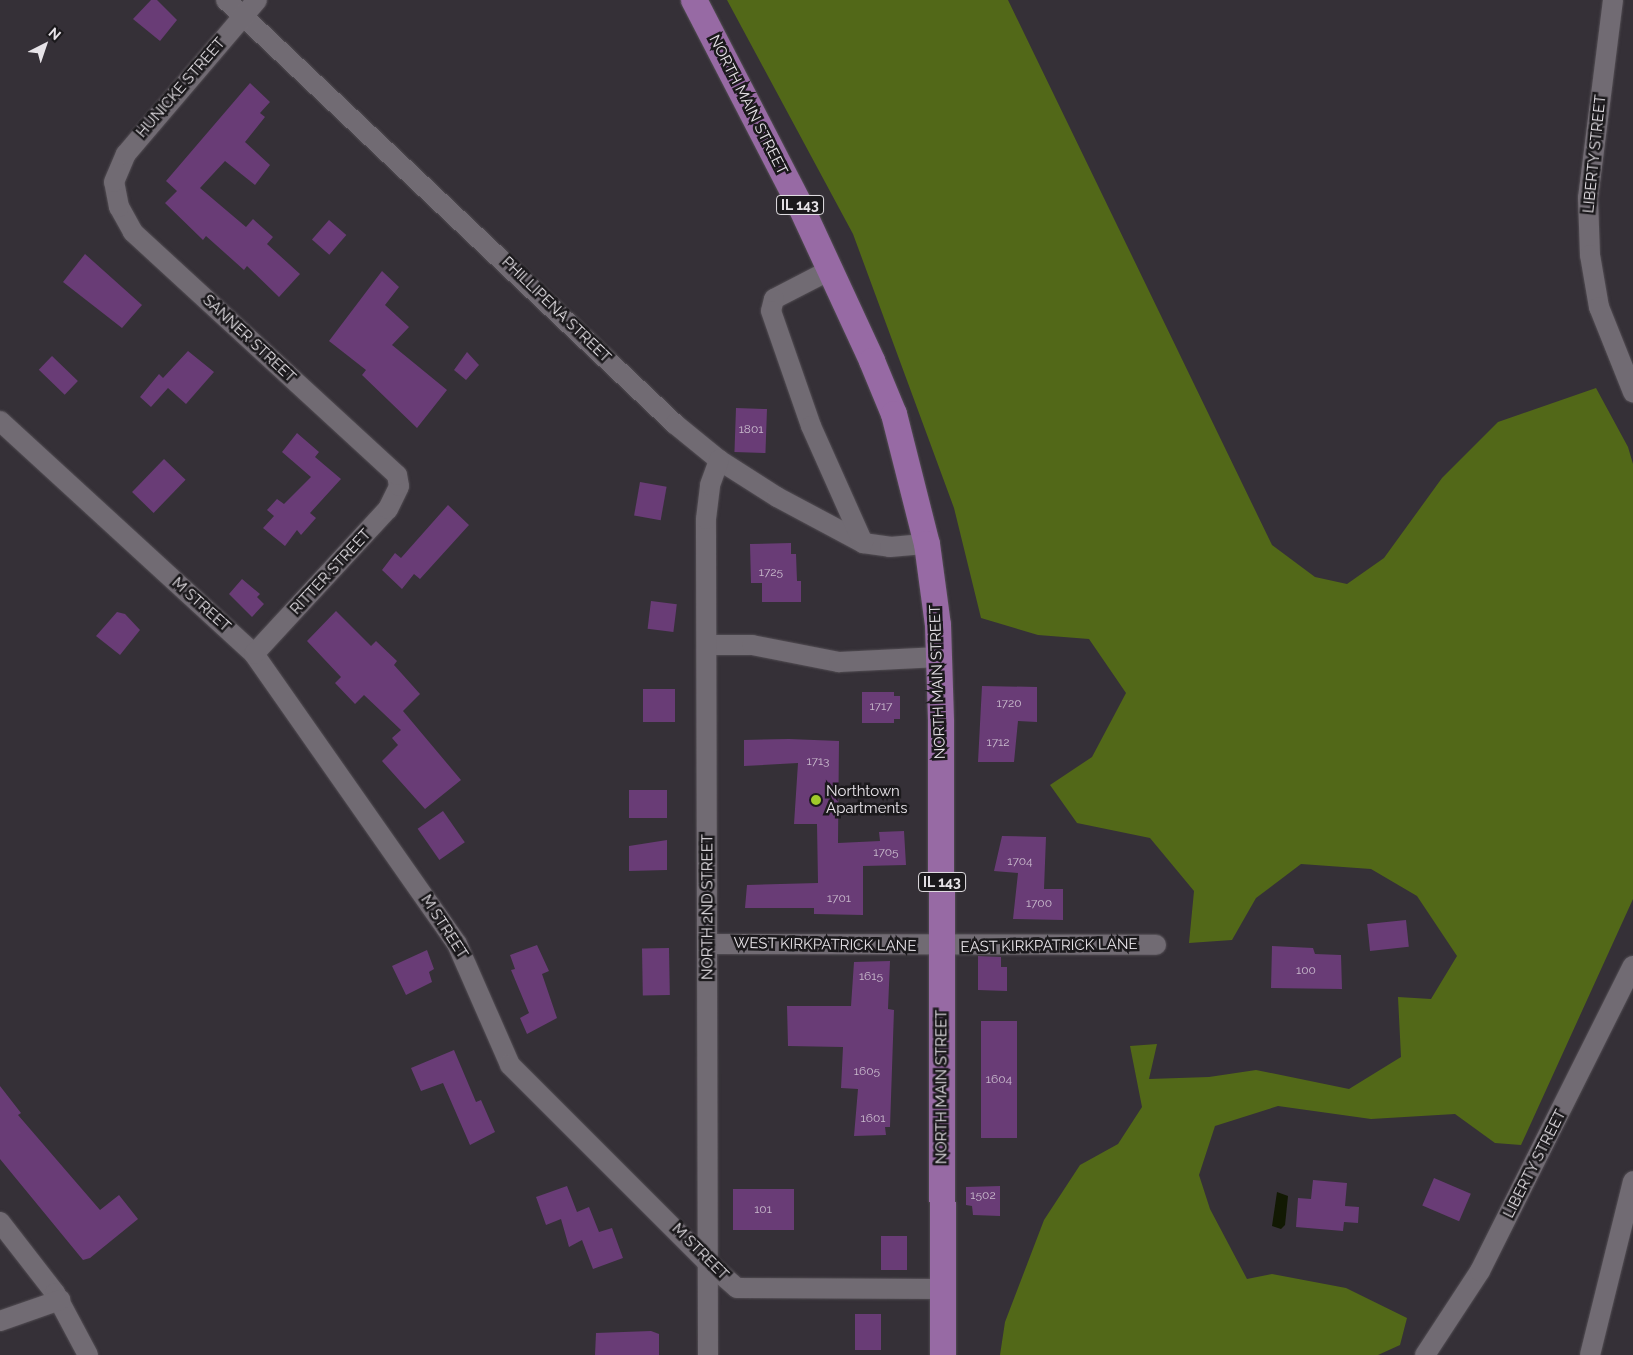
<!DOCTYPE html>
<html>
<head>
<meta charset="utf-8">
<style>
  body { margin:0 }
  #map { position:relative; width:1633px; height:1355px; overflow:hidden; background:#353037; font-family:Raleway,sans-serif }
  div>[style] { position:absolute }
  .forest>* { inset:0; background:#526818 }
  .water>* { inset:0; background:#121903 }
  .building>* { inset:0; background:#693c76; transform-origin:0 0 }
  .roads { filter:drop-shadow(0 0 1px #524d53) drop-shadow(0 0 1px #524d53) }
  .minor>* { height:20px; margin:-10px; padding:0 10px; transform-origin:10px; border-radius:10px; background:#716b73 }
  .major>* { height:26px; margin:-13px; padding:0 13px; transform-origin:13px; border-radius:13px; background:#976aa4 }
  .dots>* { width:14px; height:14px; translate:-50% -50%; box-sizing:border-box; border:2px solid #1b191c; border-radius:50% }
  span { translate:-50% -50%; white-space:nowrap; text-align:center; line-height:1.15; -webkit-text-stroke:5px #1b191c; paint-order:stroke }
  .number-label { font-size:12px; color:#c8b9cc }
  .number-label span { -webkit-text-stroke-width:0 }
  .shield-label span { padding:1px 4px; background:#1b191c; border:1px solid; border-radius:4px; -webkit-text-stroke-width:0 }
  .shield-label { font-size:14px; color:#e7e3e8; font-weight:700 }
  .street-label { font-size:15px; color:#e7e3e8 }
  .poi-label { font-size:15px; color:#e7e3e8 }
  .left { translate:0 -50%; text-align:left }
  .north { position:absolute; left:20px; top:20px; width:50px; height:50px; -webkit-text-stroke:4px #1b191c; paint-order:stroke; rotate:41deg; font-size:14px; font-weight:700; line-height:20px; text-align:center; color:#e7e3e8 }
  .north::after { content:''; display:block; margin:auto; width:18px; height:22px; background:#e7e3e8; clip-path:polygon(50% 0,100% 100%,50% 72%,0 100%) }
</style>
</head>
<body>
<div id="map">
  <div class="forest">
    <i style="clip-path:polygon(727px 0,1008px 0,1272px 545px,1315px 577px,1347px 584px,1384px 558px,1442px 478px,1498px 422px,1596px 388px,1628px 447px,1633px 464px,1633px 899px,1521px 1145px,1495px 1143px,1455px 1114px,1371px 1119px,1278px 1106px,1215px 1126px,1199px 1175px,1210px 1209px,1247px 1279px,1272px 1274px,1346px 1288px,1407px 1318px,1400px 1345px,1378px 1355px,1000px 1355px,1005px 1322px,1044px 1220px,1080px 1165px,1118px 1144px,1142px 1107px,1130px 1046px,1157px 1044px,1149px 1079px,1209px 1077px,1256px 1070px,1349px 1089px,1401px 1057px,1398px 997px,1431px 999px,1457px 956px,1417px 896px,1371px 869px,1301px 864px,1256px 898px,1232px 940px,1189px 943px,1194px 891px,1150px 838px,1077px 823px,1050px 785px,1092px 757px,1126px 693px,1089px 639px,1038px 635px,981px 618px,954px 508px,853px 234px)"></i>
  </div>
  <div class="water">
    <i style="clip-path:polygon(1277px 1192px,1288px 1196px,1285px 1225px,1281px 1229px,1272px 1226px)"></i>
  </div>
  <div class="building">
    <i style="clip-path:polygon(151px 0,157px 0,177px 20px,160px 41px,133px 19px)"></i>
    <i style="clip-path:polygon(250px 83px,270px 102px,260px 113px,265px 117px,245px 142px,270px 165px,255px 185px,225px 161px,200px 188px,246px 227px,253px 219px,273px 237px,267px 244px,300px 274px,279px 297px,247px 266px,244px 270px,206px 236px,203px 240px,165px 203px,177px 191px,166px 181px)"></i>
    <i style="left:329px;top:220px;width:23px;height:26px;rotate:41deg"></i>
    <i style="clip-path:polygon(85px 254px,142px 305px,122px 328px,63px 282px)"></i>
    <i style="clip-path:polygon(382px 271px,399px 287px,385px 305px,409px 327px,392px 345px,447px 390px,417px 428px,362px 375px,366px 370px,329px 341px)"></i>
    <i style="clip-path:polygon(188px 351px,214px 372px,186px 404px,168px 388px,151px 407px,140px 397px,159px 374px,163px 378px)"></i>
    <i style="clip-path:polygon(467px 352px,479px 365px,466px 380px,454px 370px)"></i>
    <i style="left:52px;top:356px;width:36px;height:19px;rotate:44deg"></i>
    <i style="left:736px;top:408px;width:31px;height:44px;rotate:2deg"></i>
    <i style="clip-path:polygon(297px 433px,319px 452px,315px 457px,341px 479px,310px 513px,316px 518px,301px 535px,297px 530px,285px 546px,263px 528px,274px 516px,267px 510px,277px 499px,284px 504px,311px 477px,282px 452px)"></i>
    <i style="left:164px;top:459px;width:30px;height:46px;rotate:44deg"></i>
    <i style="left:640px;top:482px;width:27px;height:34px;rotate:10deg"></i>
    <i style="clip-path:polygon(448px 505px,469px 525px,420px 579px,414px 574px,402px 589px,382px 570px,395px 553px,401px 558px)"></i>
    <i style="clip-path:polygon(791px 543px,791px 554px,796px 554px,797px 581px,801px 581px,801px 602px,762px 602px,762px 583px,751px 583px,750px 544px)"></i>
    <i style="clip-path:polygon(242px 579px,260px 594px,257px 597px,264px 604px,252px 617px,229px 594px)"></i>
    <i style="left:651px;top:601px;width:26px;height:28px;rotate:7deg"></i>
    <i style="clip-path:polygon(336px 611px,371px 646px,376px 641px,397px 661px,394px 665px,420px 694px,403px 711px,461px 780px,425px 809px,382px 761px,398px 745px,392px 738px,401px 730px,364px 695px,355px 704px,335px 683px,341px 677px,307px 641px)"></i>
    <i style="clip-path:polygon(117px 612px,125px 614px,140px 630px,120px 655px,96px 636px)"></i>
    <i style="clip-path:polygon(982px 686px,1037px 687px,1037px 722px,1018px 721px,1014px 762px,978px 762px)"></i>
    <i style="left:643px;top:689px;width:32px;height:33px"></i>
    <i style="clip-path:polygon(862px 692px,894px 692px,894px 696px,900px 696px,900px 719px,894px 719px,894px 723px,862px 723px)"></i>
    <i style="clip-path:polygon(789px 739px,839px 741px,838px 843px,880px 841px,879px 832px,904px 831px,906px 865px,863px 866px,863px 915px,814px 914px,814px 908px,745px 908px,747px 885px,818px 883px,817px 824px,794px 824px,798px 763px,744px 766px,744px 740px)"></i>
    <i style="left:629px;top:790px;width:38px;height:28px"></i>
    <i style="left:443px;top:811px;width:38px;height:31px;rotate:55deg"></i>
    <i style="clip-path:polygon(1002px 836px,1046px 837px,1044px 889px,1063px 889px,1063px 920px,1013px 919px,1018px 873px,994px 871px)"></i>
    <i style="clip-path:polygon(667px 840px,667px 870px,629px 871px,629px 846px)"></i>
    <i style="left:1406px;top:920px;width:27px;height:39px;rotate:84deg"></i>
    <i style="clip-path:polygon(537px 945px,549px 971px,542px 974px,557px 1018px,527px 1034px,520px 1018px,529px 1013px,511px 970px,515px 969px,510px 955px)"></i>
    <i style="clip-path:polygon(1272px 946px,1313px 948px,1315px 954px,1341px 955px,1342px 989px,1271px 988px)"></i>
    <i style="left:669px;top:948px;width:47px;height:27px;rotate:89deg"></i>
    <i style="clip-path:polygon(427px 950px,434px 969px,429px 972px,432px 982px,406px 995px,392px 966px)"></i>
    <i style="clip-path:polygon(978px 956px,1001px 957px,1001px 967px,1007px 967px,1007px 991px,978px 990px)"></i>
    <i style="clip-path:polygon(890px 961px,888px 1009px,894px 1010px,890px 1127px,885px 1127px,886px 1135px,854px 1136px,858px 1089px,841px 1088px,843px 1047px,788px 1046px,787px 1006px,851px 1006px,854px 962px)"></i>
    <i style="left:981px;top:1021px;width:36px;height:117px"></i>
    <i style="clip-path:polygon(454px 1050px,476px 1102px,481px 1100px,495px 1132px,470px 1145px,443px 1083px,421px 1091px,411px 1068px)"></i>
    <i style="clip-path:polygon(0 1086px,21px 1113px,18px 1115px,100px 1210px,119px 1195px,138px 1219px,90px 1258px,83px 1260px,0 1159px)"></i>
    <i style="left:1434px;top:1178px;width:40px;height:30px;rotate:23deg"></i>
    <i style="clip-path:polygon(1313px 1180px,1347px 1183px,1345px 1206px,1359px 1207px,1358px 1223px,1344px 1222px,1343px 1231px,1296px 1227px,1298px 1198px,1311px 1199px)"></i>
    <i style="clip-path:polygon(567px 1186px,577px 1212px,589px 1207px,599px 1232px,612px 1228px,623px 1258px,593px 1269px,582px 1240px,569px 1247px,561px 1219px,546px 1225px,536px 1197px)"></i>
    <i style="clip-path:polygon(1000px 1186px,1000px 1216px,973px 1215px,972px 1206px,966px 1205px,966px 1187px)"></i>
    <i style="left:794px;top:1189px;width:41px;height:61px;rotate:90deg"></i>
    <i style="left:881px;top:1236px;width:26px;height:34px"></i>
    <i style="left:855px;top:1314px;width:26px;height:36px"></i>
    <i style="clip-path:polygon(651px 1331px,659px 1334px,659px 1355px,595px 1355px,596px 1333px)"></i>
  </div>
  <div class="roads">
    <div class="minor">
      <i style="left:226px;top:0;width:618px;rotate:43.36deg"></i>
      <i style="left:675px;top:424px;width:57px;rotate:39.3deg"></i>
      <i style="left:719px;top:460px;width:69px;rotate:32.5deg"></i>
      <i style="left:777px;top:497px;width:98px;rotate:28.1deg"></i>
      <i style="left:863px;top:543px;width:27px;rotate:8deg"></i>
      <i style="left:890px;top:547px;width:37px;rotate:-5deg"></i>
      <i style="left:1613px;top:0;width:200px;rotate:97.2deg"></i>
      <i style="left:1588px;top:198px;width:57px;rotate:88deg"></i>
      <i style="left:1590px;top:255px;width:53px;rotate:80.2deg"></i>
      <i style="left:1599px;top:307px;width:92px;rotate:68.2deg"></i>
      <i style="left:830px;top:270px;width:63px;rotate:152.6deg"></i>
      <i style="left:774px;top:299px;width:12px;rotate:104deg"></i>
      <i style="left:771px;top:311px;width:122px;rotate:70.8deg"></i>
      <i style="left:811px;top:426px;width:128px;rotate:66deg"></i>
      <i style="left:0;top:421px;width:345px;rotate:42.5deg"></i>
      <i style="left:254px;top:654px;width:354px;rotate:55deg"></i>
      <i style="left:457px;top:944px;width:132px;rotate:66.3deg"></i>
      <i style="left:510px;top:1065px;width:277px;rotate:45deg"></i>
      <i style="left:706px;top:1261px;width:41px;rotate:41.1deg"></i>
      <i style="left:737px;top:1288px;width:205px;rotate:0.3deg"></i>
      <i style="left:708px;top:645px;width:44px"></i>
      <i style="left:752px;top:645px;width:89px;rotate:11.1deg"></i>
      <i style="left:839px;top:662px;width:100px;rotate:-2.9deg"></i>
      <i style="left:254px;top:654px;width:197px;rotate:-47.3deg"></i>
      <i style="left:388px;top:509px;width:25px;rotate:-64deg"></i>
      <i style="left:399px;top:486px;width:11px;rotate:-100deg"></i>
      <i style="left:397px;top:475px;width:359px;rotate:-137.4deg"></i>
      <i style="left:133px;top:232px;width:29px;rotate:-119deg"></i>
      <i style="left:119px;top:207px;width:25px;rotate:-101deg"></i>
      <i style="left:114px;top:182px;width:30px;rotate:-67deg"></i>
      <i style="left:126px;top:154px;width:202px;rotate:-49.6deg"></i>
      <i style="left:708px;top:944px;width:448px;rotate:0.1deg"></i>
      <i style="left:0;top:1222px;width:90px;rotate:52.2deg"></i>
      <i style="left:55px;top:1293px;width:70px;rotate:62deg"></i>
      <i style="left:0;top:1321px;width:64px;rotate:-19.3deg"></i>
      <i style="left:708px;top:1355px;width:836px;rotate:-90.14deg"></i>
      <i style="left:706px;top:519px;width:34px;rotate:-83deg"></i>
      <i style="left:710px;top:485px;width:27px;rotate:-70deg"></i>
      <i style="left:1425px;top:1355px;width:100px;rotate:-56.8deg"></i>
      <i style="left:1480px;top:1271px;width:341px;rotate:-63.4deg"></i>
      <i style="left:1590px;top:1355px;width:179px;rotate:-76.1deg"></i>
    </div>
    <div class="major">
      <i style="left:694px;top:0;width:233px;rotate:62.7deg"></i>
      <i style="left:801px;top:207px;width:170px;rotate:65.2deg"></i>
      <i style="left:872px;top:361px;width:57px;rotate:67.5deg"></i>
      <i style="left:894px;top:414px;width:134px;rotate:75.8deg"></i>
      <i style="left:927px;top:544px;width:82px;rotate:82.3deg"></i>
      <i style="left:938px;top:625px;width:97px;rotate:88.2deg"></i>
      <i style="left:941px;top:722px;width:633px;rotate:89.82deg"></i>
    </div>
  </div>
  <div class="dots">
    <i style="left:816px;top:800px;background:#a0c92b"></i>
  </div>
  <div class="number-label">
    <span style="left:751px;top:430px">1801</span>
    <span style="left:771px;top:573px">1725</span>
    <span style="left:1009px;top:704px">1720</span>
    <span style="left:881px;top:707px">1717</span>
    <span style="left:998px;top:743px">1712</span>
    <span style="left:818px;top:762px">1713</span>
    <span style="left:886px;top:853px">1705</span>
    <span style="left:1020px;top:862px">1704</span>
    <span style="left:839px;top:899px">1701</span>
    <span style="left:1039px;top:904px">1700</span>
    <span style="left:1306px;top:971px">100</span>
    <span style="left:871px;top:977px">1615</span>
    <span style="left:867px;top:1072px">1605</span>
    <span style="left:999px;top:1080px">1604</span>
    <span style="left:873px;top:1119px">1601</span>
    <span style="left:983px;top:1196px">1502</span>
    <span style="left:763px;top:1210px">101</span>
  </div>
  <div class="shield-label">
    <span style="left:800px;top:205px">IL 143</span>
    <span style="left:942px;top:882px">IL 143</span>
  </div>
  <div class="street-label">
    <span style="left:181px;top:88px;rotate:-49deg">HUNICKE STREET</span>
    <span style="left:748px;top:105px;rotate:63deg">NORTH MAIN STREET</span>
    <span style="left:1595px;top:154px;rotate:-84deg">LIBERTY STREET</span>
    <span style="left:556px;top:310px;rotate:44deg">PHILLIPENA STREET</span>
    <span style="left:249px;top:339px;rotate:43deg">SANNER STREET</span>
    <span style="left:331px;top:572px;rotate:-47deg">RITTER STREET</span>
    <span style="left:201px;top:605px;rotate:42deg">M STREET</span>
    <span style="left:938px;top:682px;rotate:-92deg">NORTH MAIN STREET</span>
    <span style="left:708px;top:907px;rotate:-90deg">NORTH 2ND STREET</span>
    <span style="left:444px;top:927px;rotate:57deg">M STREET</span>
    <span style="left:825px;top:945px;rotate:1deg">WEST KIRKPATRICK LANE</span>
    <span style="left:1049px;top:946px;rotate:-1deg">EAST KIRKPATRICK LANE</span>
    <span style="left:942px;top:1087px;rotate:-90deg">NORTH MAIN STREET</span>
    <span style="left:1535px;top:1164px;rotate:-63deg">LIBERTY STREET</span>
    <span style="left:700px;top:1252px;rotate:45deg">M STREET</span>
  </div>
  <div class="poi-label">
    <span class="left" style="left:826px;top:800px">Northtown<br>Apartments</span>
  </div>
  <div class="north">N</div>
</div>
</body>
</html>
